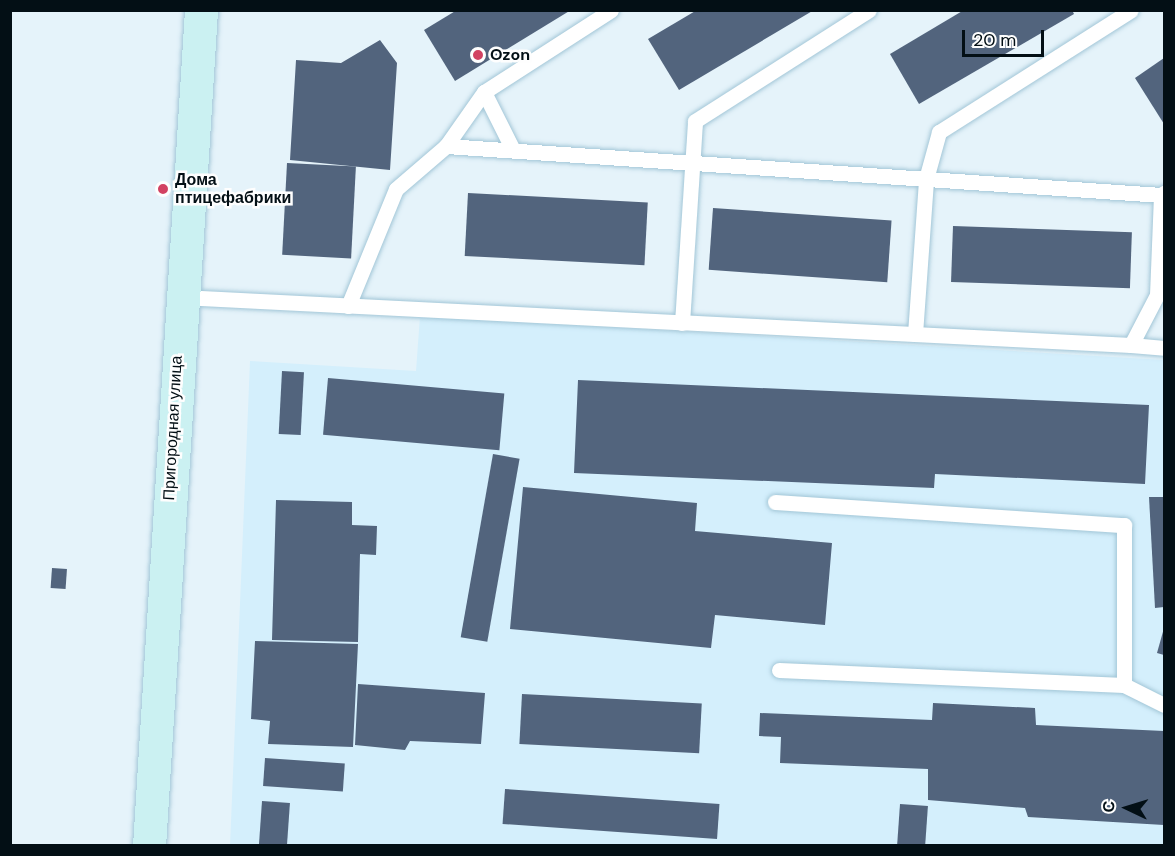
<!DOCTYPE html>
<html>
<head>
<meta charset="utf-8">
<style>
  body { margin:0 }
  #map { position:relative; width:1175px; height:856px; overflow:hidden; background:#e5f3fa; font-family:"DM Sans",sans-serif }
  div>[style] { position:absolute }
  .built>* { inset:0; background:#d4effc }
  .building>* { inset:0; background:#52647d; transform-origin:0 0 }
  .roads { filter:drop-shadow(0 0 2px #a2c6d7) drop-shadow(0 0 2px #a2c6d7) }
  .lane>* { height:15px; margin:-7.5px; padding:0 7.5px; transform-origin:7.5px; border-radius:7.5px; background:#fff }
  .secondary>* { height:33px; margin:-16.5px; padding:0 16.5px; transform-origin:16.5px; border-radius:16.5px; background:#cbf1f2 }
  .dots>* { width:16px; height:16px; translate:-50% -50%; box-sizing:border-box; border:3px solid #fefefe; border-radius:50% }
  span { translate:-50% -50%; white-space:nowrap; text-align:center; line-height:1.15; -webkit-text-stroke:5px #fefefe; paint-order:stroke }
  .poi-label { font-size:16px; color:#030f15; font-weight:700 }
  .left { translate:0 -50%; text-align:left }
  .street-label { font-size:16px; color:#030f15 }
  .frame { position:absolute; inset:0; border:12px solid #030f15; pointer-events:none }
  .north { position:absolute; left:1097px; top:778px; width:60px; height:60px; -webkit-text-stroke:4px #fefefe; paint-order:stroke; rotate:274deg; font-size:16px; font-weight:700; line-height:24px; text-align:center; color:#030f15 }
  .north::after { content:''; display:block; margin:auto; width:21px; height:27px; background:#030f15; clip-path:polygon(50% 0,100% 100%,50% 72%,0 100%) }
  .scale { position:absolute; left:962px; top:30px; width:82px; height:27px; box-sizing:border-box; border:3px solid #030f15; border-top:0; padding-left:8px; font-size:18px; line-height:21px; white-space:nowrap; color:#030f15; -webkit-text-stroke:4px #fefefe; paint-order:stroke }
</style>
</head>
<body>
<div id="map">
  <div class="built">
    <i style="clip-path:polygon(420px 316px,1164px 360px,1164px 845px,230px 846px,250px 361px,416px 371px)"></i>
  </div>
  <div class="building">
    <i style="clip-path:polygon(457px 10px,571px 10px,455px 81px,424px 30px)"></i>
    <i style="clip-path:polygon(697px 10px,814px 10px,679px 90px,648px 39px)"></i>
    <i style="clip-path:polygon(964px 10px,1072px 10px,1074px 14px,919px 104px,890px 54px)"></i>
    <i style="clip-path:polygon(380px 40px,397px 63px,390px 170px,290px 160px,296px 60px,341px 63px)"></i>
    <i style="clip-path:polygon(1164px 58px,1164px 124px,1135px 78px)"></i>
    <i style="left:287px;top:163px;width:69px;height:92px;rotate:3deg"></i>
    <i style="left:468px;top:193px;width:180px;height:63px;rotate:3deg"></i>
    <i style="left:713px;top:208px;width:179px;height:62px;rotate:4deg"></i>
    <i style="left:953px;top:226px;width:179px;height:56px;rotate:2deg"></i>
    <i style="left:282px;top:371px;width:22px;height:63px;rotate:3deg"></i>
    <i style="left:328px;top:378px;width:177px;height:57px;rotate:5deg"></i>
    <i style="clip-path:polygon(578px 380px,1149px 405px,1145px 484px,935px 474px,934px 488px,574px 473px)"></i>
    <i style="left:493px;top:454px;width:27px;height:186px;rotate:10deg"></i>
    <i style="clip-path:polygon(523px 487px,697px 503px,695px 531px,832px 543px,825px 625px,715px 615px,711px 648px,510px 629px)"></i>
    <i style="clip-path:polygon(1149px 497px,1164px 497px,1164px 607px,1155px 608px)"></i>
    <i style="clip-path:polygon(276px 500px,352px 502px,352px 525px,377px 526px,376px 555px,360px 554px,358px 642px,272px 640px)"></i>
    <i style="left:52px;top:568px;width:15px;height:20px;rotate:4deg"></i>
    <i style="clip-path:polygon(1164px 628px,1164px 655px,1157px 653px)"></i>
    <i style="clip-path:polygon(255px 641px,358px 644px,353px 747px,268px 744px,270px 721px,251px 719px)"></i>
    <i style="clip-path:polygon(358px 684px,485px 693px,481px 744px,410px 741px,405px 750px,355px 745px)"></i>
    <i style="left:522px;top:694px;width:180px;height:50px;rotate:3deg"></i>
    <i style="clip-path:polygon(933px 703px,1035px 708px,1036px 725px,1164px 731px,1164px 825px,1028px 817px,1025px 808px,928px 800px,928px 769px,780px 763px,781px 737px,759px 736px,760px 713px,932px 720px)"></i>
    <i style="left:265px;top:758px;width:80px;height:28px;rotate:4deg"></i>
    <i style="left:505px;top:789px;width:215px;height:35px;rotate:4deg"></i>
    <i style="left:262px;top:801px;width:28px;height:45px;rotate:4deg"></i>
    <i style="left:900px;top:804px;width:28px;height:42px;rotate:4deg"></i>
  </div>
  <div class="roads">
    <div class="lane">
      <i style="left:484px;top:92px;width:65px;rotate:63.4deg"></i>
      <i style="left:446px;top:146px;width:66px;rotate:-54.9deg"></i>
      <i style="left:484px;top:92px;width:151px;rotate:-32.8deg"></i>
      <i style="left:181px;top:297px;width:951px;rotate:2.89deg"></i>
      <i style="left:1131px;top:345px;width:56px;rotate:-62.5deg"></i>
      <i style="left:1157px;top:295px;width:100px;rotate:-87.7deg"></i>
      <i style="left:1161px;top:195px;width:4px;rotate:-34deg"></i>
      <i style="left:348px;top:306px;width:126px;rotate:-67.7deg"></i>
      <i style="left:396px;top:189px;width:66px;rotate:-40.7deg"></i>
      <i style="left:446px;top:146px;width:717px;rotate:3.92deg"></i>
      <i style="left:682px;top:323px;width:202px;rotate:-86.3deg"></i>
      <i style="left:695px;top:121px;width:206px;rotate:-32.5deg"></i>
      <i style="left:915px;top:334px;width:155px;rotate:-85.9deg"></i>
      <i style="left:926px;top:179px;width:49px;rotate:-74.5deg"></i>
      <i style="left:939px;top:132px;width:227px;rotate:-32.4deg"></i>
      <i style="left:1131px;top:345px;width:33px;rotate:5deg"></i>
      <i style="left:775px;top:502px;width:350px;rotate:3.8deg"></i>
      <i style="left:1124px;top:525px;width:160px;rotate:90deg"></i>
      <i style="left:779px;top:670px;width:345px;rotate:2.5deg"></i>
      <i style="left:1124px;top:685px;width:45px;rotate:26.6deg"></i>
    </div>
    <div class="secondary">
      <i style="left:149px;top:846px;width:838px;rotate:-86.44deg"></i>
    </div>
  </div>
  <div class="dots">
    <i style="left:478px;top:55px;background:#d24262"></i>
    <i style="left:163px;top:189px;background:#d24262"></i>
  </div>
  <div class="poi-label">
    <span class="left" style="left:490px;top:55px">Ozon</span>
    <span class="left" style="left:175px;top:189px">Дома<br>птицефабрики</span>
  </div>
  <div class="street-label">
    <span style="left:173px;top:428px;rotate:-87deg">Пригородная улица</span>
  </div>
  <div class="frame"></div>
  <div class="north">С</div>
  <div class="scale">20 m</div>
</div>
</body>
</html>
